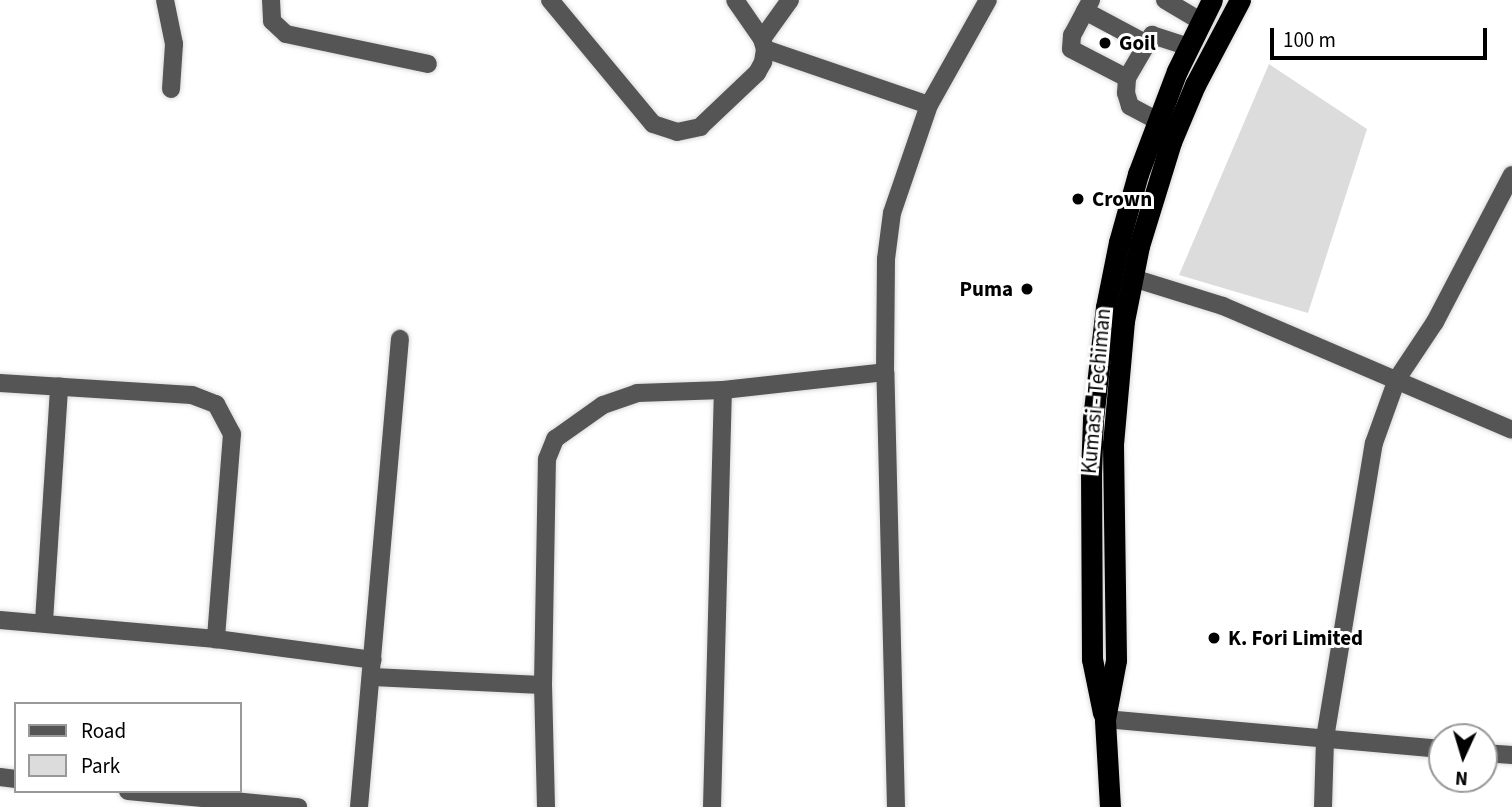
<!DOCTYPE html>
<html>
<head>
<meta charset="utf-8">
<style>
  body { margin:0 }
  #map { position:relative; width:1512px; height:807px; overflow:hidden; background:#fff; font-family:"Source Sans 3",sans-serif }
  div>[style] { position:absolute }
  .green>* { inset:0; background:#dcdcdc }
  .roads { filter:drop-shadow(0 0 2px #dbdbdb) drop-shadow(0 0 2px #dbdbdb) }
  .minor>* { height:18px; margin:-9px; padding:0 9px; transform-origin:9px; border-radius:9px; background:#555 }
  .highway>* { height:21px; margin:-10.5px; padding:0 10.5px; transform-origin:10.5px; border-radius:10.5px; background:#000 }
  .dots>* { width:19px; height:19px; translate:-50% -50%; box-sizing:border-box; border:4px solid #fff; border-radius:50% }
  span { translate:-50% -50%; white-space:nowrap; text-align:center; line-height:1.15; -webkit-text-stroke:6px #fff; paint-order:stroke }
  .poi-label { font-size:21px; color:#000; font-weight:700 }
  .left { translate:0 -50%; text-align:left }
  .right { translate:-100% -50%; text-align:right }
  .street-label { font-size:21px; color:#000 }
  .legend { position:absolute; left:14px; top:702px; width:228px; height:91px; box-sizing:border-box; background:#fff; border:2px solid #999; margin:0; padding:9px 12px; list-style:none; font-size:21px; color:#000 }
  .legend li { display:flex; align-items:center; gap:14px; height:35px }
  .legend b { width:35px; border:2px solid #999 }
  .north { position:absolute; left:1428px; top:723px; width:70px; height:70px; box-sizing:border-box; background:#fff; border:2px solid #999; border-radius:50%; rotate:184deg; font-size:19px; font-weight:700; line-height:28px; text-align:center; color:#000 }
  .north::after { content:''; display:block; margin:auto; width:24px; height:32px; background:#000; clip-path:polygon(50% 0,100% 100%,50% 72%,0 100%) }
  .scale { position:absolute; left:1270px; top:28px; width:217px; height:32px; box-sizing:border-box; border:4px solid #000; border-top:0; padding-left:9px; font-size:21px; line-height:24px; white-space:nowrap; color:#000; -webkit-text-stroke:5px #fff; paint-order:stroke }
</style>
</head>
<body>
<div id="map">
  <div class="green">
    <i style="clip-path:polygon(1269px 64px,1367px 129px,1308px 313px,1179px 275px)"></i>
  </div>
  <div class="roads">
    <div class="minor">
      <i style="left:165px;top:0;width:45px;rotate:78.4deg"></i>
      <i style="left:174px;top:44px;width:45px;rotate:93.8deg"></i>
      <i style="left:271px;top:0;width:21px;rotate:87deg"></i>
      <i style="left:272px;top:21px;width:19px;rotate:43deg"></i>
      <i style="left:286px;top:34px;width:145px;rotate:11.9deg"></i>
      <i style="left:550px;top:0;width:161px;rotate:50.3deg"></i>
      <i style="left:653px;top:124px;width:25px;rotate:18deg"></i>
      <i style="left:677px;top:132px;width:24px;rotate:-12deg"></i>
      <i style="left:700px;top:127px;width:79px;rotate:-43.5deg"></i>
      <i style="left:757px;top:73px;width:13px;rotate:-61deg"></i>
      <i style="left:763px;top:62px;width:13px;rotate:-81deg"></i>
      <i style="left:765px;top:49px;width:10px;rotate:-107deg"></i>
      <i style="left:762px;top:39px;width:47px;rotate:-124.7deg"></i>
      <i style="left:1091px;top:0;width:40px;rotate:118deg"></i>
      <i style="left:1072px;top:35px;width:14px;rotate:94deg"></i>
      <i style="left:1071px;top:49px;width:63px;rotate:27.4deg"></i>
      <i style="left:1165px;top:0;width:43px;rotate:30.7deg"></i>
      <i style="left:1085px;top:11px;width:68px;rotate:28.1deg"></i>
      <i style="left:762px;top:39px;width:48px;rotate:-54.3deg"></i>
      <i style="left:765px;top:49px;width:173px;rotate:18.9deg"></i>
      <i style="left:1158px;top:121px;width:32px;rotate:-152deg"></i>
      <i style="left:1130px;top:106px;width:14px;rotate:-107deg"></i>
      <i style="left:1126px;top:93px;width:15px;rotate:-86deg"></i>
      <i style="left:1127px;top:78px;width:50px;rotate:-59.8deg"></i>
      <i style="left:1152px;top:35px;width:39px;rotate:18deg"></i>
      <i style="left:1133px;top:278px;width:94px;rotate:17.3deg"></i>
      <i style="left:1223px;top:306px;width:314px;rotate:23.2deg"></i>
      <i style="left:0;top:383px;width:192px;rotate:3.6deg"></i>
      <i style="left:192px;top:395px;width:26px;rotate:21deg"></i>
      <i style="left:216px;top:404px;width:34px;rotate:62deg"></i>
      <i style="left:232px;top:434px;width:206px;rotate:94.5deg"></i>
      <i style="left:0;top:620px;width:217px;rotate:5deg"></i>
      <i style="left:216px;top:639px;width:158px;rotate:7.6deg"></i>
      <i style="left:44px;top:621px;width:235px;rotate:-86.3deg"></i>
      <i style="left:371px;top:677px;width:172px;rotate:2.7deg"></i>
      <i style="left:1105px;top:719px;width:338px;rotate:5.1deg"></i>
      <i style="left:1484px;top:753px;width:28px;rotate:4deg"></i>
      <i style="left:0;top:777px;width:16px;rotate:7deg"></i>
      <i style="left:128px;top:791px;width:171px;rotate:5.4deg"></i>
      <i style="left:359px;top:807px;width:470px;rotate:-85deg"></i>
      <i style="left:546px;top:807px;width:122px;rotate:-91.4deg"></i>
      <i style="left:543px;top:685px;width:226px;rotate:-89deg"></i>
      <i style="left:547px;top:459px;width:22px;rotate:-68deg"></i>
      <i style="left:555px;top:439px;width:59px;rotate:-35.3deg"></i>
      <i style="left:603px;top:405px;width:36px;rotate:-19deg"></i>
      <i style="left:637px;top:393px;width:86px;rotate:-2deg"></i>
      <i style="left:723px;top:390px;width:163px;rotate:-6.3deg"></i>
      <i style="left:712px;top:807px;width:417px;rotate:-88.5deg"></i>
      <i style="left:896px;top:807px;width:435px;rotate:-91.4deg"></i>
      <i style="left:885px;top:372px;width:113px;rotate:-89.5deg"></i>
      <i style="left:886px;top:259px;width:46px;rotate:-82.6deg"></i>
      <i style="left:892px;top:213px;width:114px;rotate:-71.1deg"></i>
      <i style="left:929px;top:105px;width:120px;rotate:-60.7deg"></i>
      <i style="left:1323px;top:807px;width:69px;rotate:-88.3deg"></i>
      <i style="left:1325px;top:738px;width:299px;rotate:-80.6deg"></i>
      <i style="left:1374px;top:443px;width:68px;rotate:-70.2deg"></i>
      <i style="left:1397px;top:379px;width:69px;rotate:-56.3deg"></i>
      <i style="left:1435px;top:322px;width:166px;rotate:-62.4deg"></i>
    </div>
    <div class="highway">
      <i style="left:1103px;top:713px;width:55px;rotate:-101.5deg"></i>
      <i style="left:1092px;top:659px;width:185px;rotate:-90.3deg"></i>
      <i style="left:1091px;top:474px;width:55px;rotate:-87.9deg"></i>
      <i style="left:1093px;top:419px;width:113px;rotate:-83.4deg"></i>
      <i style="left:1106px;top:307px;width:66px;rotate:-78.7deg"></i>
      <i style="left:1119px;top:242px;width:71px;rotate:-74.4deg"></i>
      <i style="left:1138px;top:174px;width:110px;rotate:-69.3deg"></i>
      <i style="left:1177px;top:71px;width:79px;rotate:-63.8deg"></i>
      <i style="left:1110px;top:807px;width:88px;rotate:-93.3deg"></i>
      <i style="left:1105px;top:719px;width:60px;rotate:-79.4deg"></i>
      <i style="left:1116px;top:660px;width:216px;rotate:-90.8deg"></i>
      <i style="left:1113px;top:444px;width:123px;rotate:-84.9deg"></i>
      <i style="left:1124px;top:321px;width:76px;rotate:-78.7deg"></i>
      <i style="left:1139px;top:246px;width:109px;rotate:-72.9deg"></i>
      <i style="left:1171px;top:142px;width:62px;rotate:-67.2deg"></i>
      <i style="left:1195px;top:85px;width:96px;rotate:-62.1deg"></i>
    </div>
  </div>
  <div class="dots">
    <i style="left:1105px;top:43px;background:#000"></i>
    <i style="left:1078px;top:199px;background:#000"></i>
    <i style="left:1027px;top:289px;background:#000"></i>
    <i style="left:1214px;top:638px;background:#000"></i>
  </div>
  <div class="poi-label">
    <span class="left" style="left:1119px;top:43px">Goil</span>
    <span class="left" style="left:1092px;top:199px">Crown</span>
    <span class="right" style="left:1013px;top:289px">Puma</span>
    <span class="left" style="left:1228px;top:638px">K. Fori Limited</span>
  </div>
  <div class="street-label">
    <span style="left:1096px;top:391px;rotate:-85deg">Kumasi - Techiman</span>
  </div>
  <ul class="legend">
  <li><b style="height:9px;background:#555"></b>Road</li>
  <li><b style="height:19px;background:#dcdcdc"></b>Park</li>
  </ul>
  <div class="north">N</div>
  <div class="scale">100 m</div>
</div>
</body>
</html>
